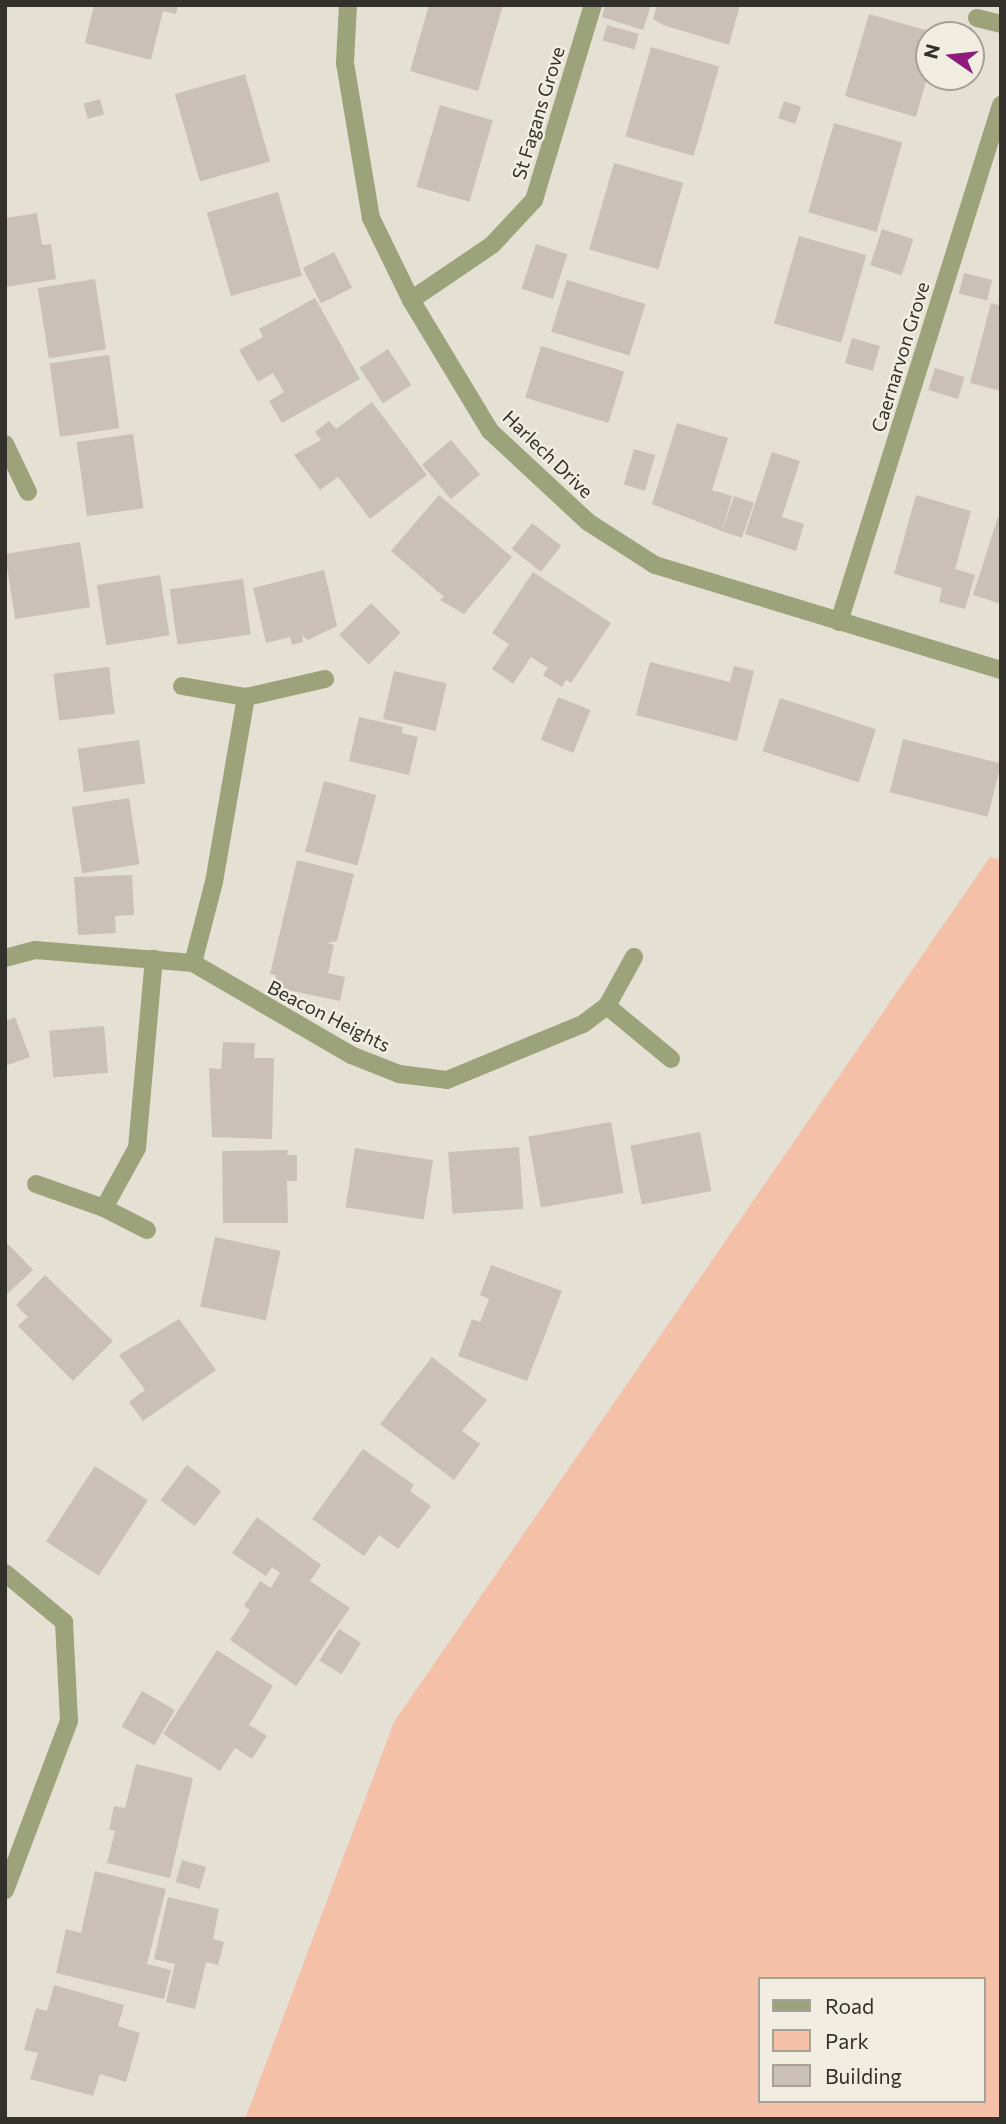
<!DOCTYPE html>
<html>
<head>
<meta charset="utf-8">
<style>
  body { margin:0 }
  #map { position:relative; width:1006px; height:2124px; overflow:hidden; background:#e4e0d4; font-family:Commissioner,sans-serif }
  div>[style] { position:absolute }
  .green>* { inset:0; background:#f5c0a8 }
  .building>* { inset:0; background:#cac0b7; transform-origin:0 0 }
  .minor>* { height:18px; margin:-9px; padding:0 9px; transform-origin:9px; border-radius:9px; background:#9ca279 }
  span { translate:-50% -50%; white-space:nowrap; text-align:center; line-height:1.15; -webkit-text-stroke:5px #f1ede1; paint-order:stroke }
  .street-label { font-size:19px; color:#32312c }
  .frame { position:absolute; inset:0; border:7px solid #32312c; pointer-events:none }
  .legend { position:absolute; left:758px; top:1977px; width:228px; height:126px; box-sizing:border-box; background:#f1ede1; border:2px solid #a5a299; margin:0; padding:9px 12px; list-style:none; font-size:21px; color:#32312c }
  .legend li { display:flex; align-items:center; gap:14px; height:35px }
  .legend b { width:35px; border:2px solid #a5a299 }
  .north { position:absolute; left:915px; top:21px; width:70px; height:70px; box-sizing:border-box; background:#f1ede1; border:2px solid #a5a299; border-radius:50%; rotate:284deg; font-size:19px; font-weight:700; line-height:28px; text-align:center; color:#32312c }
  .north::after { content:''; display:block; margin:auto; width:24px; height:32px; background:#8e1a7b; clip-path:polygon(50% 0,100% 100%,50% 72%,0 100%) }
</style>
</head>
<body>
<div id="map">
  <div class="green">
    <i style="clip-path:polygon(evenodd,990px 857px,1001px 860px,1001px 2119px,245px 2119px,394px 1722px,990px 857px,759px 1979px,983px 1979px,983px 2101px,759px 2101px,759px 1979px)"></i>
  </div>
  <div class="building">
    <i style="clip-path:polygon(94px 5px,178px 5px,176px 14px,163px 11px,151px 60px,85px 43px)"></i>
    <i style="clip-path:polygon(429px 5px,503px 5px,478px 91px,410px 71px)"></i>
    <i style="clip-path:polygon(605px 5px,651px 5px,643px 30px,602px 17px)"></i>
    <i style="clip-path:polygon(657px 5px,740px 5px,729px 45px,663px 25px,653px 19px)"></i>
    <i style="clip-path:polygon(869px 14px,940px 34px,929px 35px,929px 70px,916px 117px,845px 96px)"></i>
    <i style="left:607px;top:25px;width:33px;height:16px;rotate:16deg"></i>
    <i style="left:651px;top:47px;width:71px;height:93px;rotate:16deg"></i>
    <i style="left:245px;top:74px;width:91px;height:73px;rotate:74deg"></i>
    <i style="left:100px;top:99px;width:16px;height:17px;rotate:75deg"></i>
    <i style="left:784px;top:101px;width:18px;height:18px;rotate:19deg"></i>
    <i style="left:440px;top:105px;width:55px;height:85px;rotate:16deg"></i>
    <i style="left:834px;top:123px;width:71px;height:93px;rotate:16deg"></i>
    <i style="left:614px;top:163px;width:72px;height:90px;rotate:16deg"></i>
    <i style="left:278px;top:192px;width:87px;height:74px;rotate:74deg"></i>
    <i style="clip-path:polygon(37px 213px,42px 245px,51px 244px,56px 279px,5px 287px,5px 218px)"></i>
    <i style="left:882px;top:229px;width:33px;height:38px;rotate:18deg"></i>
    <i style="left:799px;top:236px;width:70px;height:91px;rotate:16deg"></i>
    <i style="left:536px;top:244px;width:33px;height:47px;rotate:18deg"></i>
    <i style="left:334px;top:252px;width:40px;height:35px;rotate:63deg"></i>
    <i style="left:964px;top:273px;width:29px;height:21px;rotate:14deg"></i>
    <i style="left:95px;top:279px;width:71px;height:58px;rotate:81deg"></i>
    <i style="left:567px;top:280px;width:82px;height:54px;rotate:17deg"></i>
    <i style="clip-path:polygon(315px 298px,360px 379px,282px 423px,269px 401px,284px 392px,273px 373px,258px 382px,239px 350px,263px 337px,259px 329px)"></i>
    <i style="clip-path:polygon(991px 303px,1001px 306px,1001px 391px,970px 383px)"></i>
    <i style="left:852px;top:338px;width:29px;height:26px;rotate:16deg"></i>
    <i style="left:541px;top:346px;width:87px;height:54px;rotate:17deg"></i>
    <i style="left:388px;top:349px;width:43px;height:34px;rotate:57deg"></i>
    <i style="left:109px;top:355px;width:74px;height:60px;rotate:82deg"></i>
    <i style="left:935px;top:368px;width:31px;height:23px;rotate:17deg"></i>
    <i style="clip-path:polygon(372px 402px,427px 475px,370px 519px,338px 477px,320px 490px,294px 455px,321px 440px,315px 432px,329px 421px,336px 429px)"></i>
    <i style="clip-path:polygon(677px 423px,728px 438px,712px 490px,732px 496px,722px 531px,652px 504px)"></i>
    <i style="left:133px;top:434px;width:75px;height:57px;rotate:82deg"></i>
    <i style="left:451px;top:440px;width:45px;height:38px;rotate:50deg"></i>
    <i style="left:634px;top:449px;width:22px;height:37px;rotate:16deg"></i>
    <i style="clip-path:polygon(772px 452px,800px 461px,782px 517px,804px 524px,796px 551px,745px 534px)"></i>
    <i style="clip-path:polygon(439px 495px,512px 557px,464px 614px,440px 600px,444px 597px,391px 551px)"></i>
    <i style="clip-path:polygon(916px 495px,971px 511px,955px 569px,975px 575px,965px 609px,939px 602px,942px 588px,894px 574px)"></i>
    <i style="left:734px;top:496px;width:21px;height:37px;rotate:19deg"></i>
    <i style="clip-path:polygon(998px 517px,1001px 518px,1001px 604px,973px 595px)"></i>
    <i style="left:532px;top:523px;width:37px;height:33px;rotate:38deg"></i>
    <i style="left:80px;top:542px;width:66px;height:76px;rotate:81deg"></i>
    <i style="clip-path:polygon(324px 570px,337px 626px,308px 640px,302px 635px,303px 642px,292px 645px,290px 637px,266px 643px,253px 588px)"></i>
    <i style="clip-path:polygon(533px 572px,611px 623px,571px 683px,566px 680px,562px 687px,543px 675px,548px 668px,531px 657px,513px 684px,492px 669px,509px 644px,492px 633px)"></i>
    <i style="left:160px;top:575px;width:61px;height:64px;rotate:81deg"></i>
    <i style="left:243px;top:579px;width:56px;height:74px;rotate:82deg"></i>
    <i style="left:371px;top:603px;width:42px;height:45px;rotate:45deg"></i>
    <i style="clip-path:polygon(650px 662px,730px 682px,734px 666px,754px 671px,737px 741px,636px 715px)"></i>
    <i style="left:109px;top:667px;width:47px;height:56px;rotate:83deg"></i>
    <i style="left:394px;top:671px;width:54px;height:49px;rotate:13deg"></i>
    <i style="left:558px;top:697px;width:35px;height:46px;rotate:22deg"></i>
    <i style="left:780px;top:698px;width:101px;height:56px;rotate:18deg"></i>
    <i style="clip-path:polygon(359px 717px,403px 727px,402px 733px,418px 737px,409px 775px,349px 761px)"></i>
    <i style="left:903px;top:739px;width:101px;height:55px;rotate:14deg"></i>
    <i style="left:139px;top:740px;width:44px;height:62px;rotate:82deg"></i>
    <i style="left:324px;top:781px;width:54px;height:73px;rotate:15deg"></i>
    <i style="left:129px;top:798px;width:67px;height:58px;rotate:81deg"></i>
    <i style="clip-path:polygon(297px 860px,354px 874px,337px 941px,327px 943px,334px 945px,328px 973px,345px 977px,340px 1001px,273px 987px,276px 975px,270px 974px)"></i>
    <i style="clip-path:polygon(132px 875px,134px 915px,115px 916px,116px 933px,78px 935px,74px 877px)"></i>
    <i style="clip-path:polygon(15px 1017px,30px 1057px,5px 1066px,5px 1021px)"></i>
    <i style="left:104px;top:1026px;width:47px;height:55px;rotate:85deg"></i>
    <i style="clip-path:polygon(223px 1042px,255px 1043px,254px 1058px,274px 1058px,272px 1139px,212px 1137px,209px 1068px,221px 1069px)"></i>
    <i style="left:611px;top:1122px;width:72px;height:84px;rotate:80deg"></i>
    <i style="left:700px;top:1132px;width:60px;height:71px;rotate:79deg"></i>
    <i style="left:519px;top:1147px;width:62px;height:71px;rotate:86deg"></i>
    <i style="left:355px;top:1148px;width:79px;height:60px;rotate:9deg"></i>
    <i style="clip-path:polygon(288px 1150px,287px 1155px,297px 1155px,297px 1181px,287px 1181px,288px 1223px,223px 1223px,222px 1151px)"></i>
    <i style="left:215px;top:1237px;width:67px;height:71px;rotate:12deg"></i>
    <i style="clip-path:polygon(5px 1241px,33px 1270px,5px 1296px)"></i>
    <i style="clip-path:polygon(491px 1265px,562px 1291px,527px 1381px,458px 1356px,472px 1319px,480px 1322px,489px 1299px,480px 1295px)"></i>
    <i style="clip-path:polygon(45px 1275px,113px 1341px,73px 1381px,18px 1326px,28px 1317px,16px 1305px)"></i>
    <i style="clip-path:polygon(179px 1319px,216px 1370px,143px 1421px,129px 1402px,145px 1390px,119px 1355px)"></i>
    <i style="clip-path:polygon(432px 1357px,487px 1400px,462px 1431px,480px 1444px,454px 1480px,380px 1424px)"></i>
    <i style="clip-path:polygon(363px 1449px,414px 1485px,410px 1491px,431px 1506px,398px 1549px,379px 1535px,364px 1556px,312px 1519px)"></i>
    <i style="left:187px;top:1465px;width:43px;height:44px;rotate:37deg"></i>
    <i style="left:95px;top:1466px;width:63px;height:90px;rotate:33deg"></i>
    <i style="clip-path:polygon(257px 1517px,321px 1565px,310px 1581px,350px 1608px,296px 1686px,230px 1640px,250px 1610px,244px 1606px,260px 1581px,271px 1588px,280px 1573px,272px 1567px,266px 1576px,232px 1553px)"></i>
    <i style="left:339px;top:1629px;width:26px;height:37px;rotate:32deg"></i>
    <i style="clip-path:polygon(217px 1650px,273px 1686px,249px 1725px,267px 1736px,252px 1759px,235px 1748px,220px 1771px,163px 1734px)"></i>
    <i style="left:142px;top:1691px;width:38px;height:41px;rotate:30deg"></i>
    <i style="clip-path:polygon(136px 1764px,193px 1778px,170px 1878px,107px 1863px,115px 1831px,109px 1830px,114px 1806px,125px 1808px)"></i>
    <i style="left:182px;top:1860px;width:25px;height:23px;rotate:16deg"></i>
    <i style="clip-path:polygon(95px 1871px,166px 1889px,147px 1964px,171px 1970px,164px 1999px,56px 1973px,66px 1929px,81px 1933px)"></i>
    <i style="clip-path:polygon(168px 1897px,219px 1909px,213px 1939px,224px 1942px,218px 1965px,206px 1962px,195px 2009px,166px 2002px,175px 1964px,154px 1959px)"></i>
    <i style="clip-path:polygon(54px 1985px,124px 2005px,118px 2026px,140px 2033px,126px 2082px,100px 2074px,93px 2096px,30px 2079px,38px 2053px,24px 2050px,36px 2008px,47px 2011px)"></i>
  </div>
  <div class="minor">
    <i style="left:348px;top:5px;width:58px;rotate:93deg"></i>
    <i style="left:345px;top:63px;width:157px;rotate:80.5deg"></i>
    <i style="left:371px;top:218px;width:91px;rotate:64deg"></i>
    <i style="left:411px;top:300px;width:153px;rotate:58.9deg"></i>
    <i style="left:490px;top:431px;width:134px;rotate:42.9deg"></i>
    <i style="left:588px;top:522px;width:80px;rotate:32.7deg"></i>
    <i style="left:655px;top:565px;width:362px;rotate:16.9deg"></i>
    <i style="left:977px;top:18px;width:25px;rotate:14deg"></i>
    <i style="left:411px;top:300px;width:98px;rotate:-34.2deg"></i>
    <i style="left:492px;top:245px;width:62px;rotate:-47deg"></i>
    <i style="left:534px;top:200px;width:204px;rotate:-73.2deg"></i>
    <i style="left:5px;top:444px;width:53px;rotate:64.4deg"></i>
    <i style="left:839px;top:622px;width:542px;rotate:-72.6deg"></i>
    <i style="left:182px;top:686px;width:65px;rotate:9.8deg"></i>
    <i style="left:5px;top:958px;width:31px;rotate:-15deg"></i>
    <i style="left:35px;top:950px;width:159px;rotate:4.7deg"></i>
    <i style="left:193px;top:963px;width:183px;rotate:30.2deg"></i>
    <i style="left:351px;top:1055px;width:52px;rotate:21.6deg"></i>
    <i style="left:399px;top:1074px;width:48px;rotate:7.1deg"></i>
    <i style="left:447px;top:1080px;width:147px;rotate:-22.4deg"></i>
    <i style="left:583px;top:1024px;width:30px;rotate:-37deg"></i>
    <i style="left:607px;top:1006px;width:56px;rotate:-61.1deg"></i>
    <i style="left:193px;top:963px;width:84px;rotate:-75.5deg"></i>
    <i style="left:214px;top:882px;width:188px;rotate:-80.2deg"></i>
    <i style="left:246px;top:697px;width:81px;rotate:-12.8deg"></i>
    <i style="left:607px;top:1006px;width:83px;rotate:39.6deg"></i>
    <i style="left:36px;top:1184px;width:72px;rotate:19.4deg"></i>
    <i style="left:147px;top:1230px;width:48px;rotate:-152.9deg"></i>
    <i style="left:104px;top:1208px;width:68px;rotate:-61.2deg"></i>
    <i style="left:137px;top:1148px;width:190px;rotate:-84.9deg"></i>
    <i style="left:5px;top:1573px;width:77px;rotate:39.7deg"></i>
    <i style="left:64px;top:1622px;width:99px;rotate:87.1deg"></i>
    <i style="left:69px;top:1721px;width:181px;rotate:110.7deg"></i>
  </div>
  <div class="street-label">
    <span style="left:538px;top:113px;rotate:-73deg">St Fagans Grove</span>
    <span style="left:900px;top:357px;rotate:-73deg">Caernarvon Grove</span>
    <span style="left:548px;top:454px;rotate:44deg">Harlech Drive</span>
    <span style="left:329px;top:1016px;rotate:27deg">Beacon Heights</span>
  </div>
  <div class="frame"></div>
  <ul class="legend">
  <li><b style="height:9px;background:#9ca279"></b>Road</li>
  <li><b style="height:19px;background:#f5c0a8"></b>Park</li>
  <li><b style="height:19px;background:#cac0b7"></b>Building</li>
  </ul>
  <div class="north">N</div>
</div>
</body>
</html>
